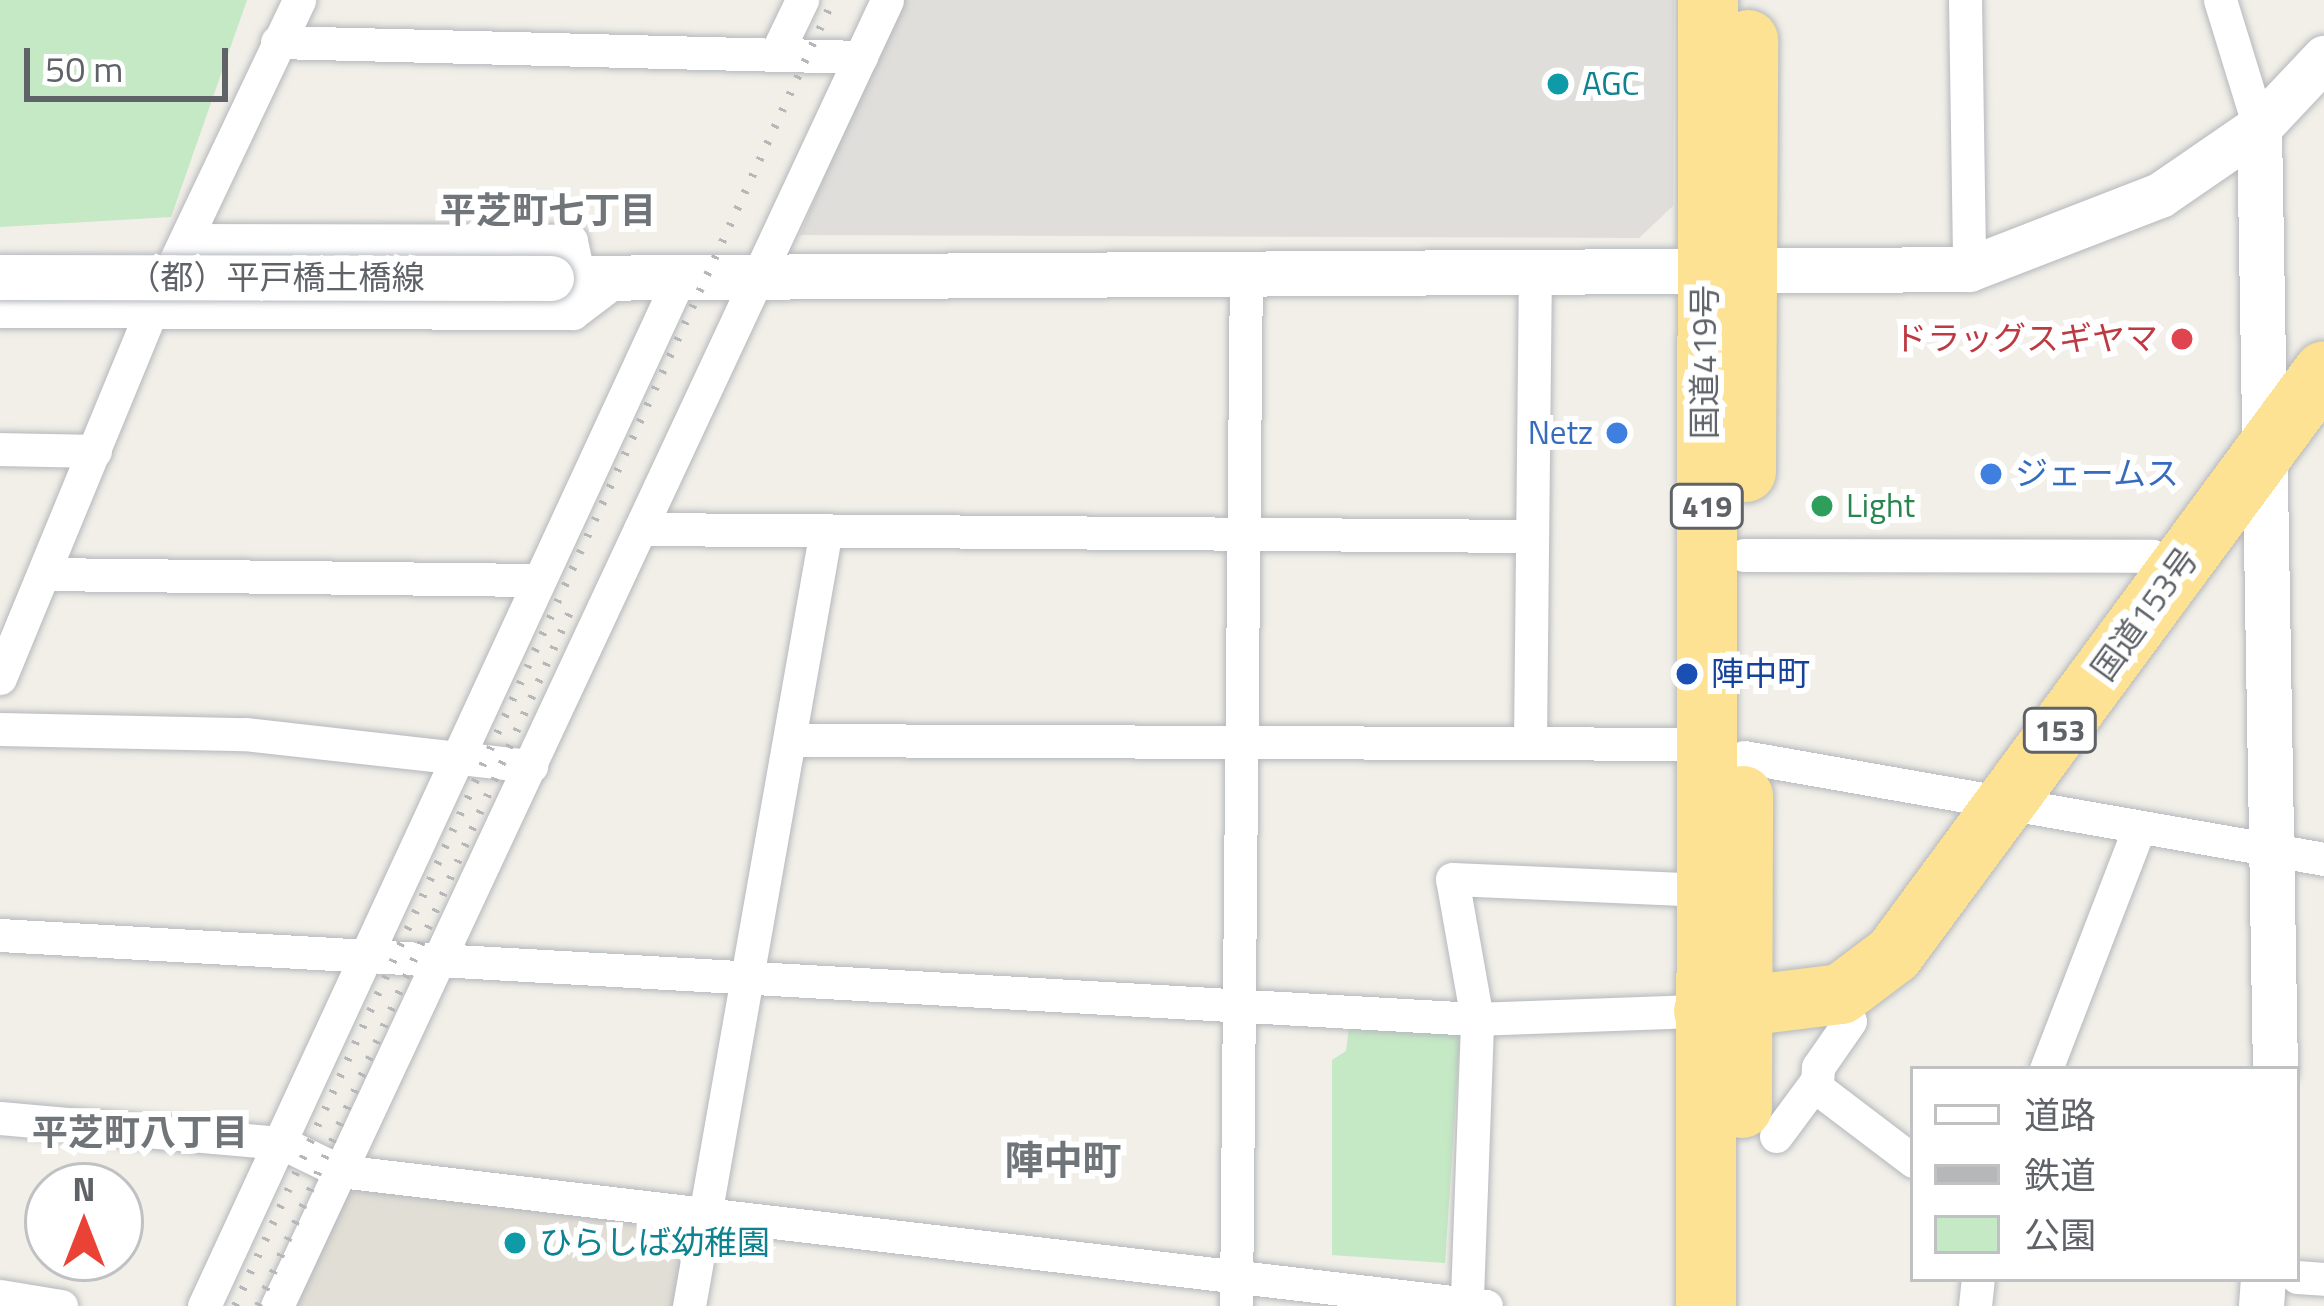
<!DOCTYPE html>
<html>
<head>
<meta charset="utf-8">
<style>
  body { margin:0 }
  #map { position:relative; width:2324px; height:1306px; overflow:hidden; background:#f1efe8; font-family:"Titillium Web","Noto Sans JP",sans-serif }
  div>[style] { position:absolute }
  .industrial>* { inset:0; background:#e0deda }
  .education>* { inset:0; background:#e1ded6 }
  .green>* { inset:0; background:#c5e8c5 }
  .roads { filter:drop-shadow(0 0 3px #b5b8bc) drop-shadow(0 0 3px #b5b8bc) }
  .street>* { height:33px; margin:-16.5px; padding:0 16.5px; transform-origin:16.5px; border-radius:16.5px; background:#fff }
  .secondary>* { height:45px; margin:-22.5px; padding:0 22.5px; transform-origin:22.5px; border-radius:22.5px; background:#fff }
  .highway>* { height:60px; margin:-30px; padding:0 30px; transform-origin:30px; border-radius:30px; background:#fde293 }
  .rail>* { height:8px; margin-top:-4px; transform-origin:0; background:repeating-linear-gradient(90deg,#b6b7b8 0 3px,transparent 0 18px) }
  .bridges { filter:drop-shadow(0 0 3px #b6babf) drop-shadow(0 0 3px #b6babf) }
  .secondary-bridge>* { height:45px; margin:-22.5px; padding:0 22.5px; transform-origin:22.5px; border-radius:22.5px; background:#fff }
  .dots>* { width:33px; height:33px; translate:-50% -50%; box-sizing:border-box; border:6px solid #fff; border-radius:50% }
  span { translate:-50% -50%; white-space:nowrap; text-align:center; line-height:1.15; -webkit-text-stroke:12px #fff; paint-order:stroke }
  .shield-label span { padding:3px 9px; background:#fff; border:3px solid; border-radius:9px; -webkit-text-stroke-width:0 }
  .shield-label { font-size:30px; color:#5f6368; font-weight:700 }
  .culture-label { font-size:33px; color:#0d838f }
  .left { translate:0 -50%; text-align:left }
  .street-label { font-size:33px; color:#5f6368 }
  .health-label { font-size:33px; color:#be3a42 }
  .right { translate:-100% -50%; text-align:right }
  .shop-label { font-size:33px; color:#366cbe }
  .leisure-label { font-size:33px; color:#27864d }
  .transit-label { font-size:33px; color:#164399 }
  .neighbourhood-label { font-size:36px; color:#70757a; font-weight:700 }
  .quarter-label { font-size:39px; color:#70757a; font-weight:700 }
  .legend { position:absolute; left:1910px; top:1066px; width:390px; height:216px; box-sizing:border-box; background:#fff; border:3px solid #bfc1c3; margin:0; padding:15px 21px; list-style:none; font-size:36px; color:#5f6368 }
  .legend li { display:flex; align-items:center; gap:24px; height:60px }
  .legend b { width:60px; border:3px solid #bfc1c3 }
  .north { position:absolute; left:24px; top:1162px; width:120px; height:120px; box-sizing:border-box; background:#fff; border:3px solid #bfc1c3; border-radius:50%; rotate:0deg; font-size:33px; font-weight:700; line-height:48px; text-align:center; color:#5f6368 }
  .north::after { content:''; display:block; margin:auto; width:42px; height:54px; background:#ea4335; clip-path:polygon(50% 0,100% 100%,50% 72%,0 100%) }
  .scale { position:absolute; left:24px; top:48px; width:204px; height:54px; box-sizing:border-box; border:6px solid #5f6368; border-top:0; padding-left:15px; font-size:36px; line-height:42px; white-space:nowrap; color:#5f6368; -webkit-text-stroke:9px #fff; paint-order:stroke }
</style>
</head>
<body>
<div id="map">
  <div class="industrial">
    <i style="clip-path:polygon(898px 0,1674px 0,1673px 206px,1639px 238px,800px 235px)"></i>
  </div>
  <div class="education">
    <i style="clip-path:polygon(350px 1181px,689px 1219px,674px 1306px,291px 1306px)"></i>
  </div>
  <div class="green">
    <i style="clip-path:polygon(0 0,247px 0,171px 217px,0 227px)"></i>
    <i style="clip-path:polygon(1350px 1019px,1461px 1022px,1445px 1263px,1332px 1255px,1332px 1060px,1346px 1051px)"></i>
  </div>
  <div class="roads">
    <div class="street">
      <i style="left:1965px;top:0;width:269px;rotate:89.1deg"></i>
      <i style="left:2220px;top:0;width:133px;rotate:72.9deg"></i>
      <i style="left:277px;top:42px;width:584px;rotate:1.47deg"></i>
      <i style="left:777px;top:52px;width:58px;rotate:-64.3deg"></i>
      <i style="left:188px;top:240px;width:383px;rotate:0.1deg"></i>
      <i style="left:571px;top:241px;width:40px;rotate:78deg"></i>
      <i style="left:0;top:311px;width:573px;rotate:0.2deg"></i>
      <i style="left:573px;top:313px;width:58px;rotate:-37.3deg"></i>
      <i style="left:0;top:449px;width:95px;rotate:1.2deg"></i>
      <i style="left:640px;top:529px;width:889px;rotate:0.45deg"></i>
      <i style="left:1744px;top:555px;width:408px;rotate:0.1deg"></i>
      <i style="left:2152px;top:556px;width:30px;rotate:17deg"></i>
      <i style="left:44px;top:574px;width:487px;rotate:0.7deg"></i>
      <i style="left:0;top:678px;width:398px;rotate:-67.6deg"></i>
      <i style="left:152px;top:310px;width:343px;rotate:-64.6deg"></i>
      <i style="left:0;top:729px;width:245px;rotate:1.2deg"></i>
      <i style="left:245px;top:734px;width:288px;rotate:6.4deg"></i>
      <i style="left:790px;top:740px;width:913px;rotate:0.25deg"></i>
      <i style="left:1530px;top:742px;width:471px;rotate:-89.4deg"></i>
      <i style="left:1744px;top:757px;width:589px;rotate:9.97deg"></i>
      <i style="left:0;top:935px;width:1479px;rotate:3.26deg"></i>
      <i style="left:1477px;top:1019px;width:223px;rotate:-2.1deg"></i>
      <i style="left:1841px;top:994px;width:28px;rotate:72deg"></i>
      <i style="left:1850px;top:1021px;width:56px;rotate:124.8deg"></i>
      <i style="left:1818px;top:1067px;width:21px;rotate:93deg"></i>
      <i style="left:1817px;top:1088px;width:121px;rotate:37.2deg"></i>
      <i style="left:2046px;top:1069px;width:253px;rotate:-68.9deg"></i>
      <i style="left:0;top:1118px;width:283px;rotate:5.1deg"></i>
      <i style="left:282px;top:1143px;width:64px;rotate:25.8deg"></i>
      <i style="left:340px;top:1171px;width:1154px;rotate:6.72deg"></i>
      <i style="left:1776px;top:1136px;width:67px;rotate:-53.5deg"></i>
      <i style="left:2297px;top:1277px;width:27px;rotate:4deg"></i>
      <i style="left:0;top:1296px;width:62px;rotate:9.3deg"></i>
      <i style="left:1467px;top:1297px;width:278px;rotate:-87.9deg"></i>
      <i style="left:1477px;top:1019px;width:142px;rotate:-100.1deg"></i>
      <i style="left:1452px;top:879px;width:249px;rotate:2.5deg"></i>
      <i style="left:204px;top:1306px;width:1132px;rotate:-65.18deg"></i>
      <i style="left:277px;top:1306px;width:1441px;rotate:-64.96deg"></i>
      <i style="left:689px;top:1306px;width:788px;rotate:-79.99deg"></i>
      <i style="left:1236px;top:1306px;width:1036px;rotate:-89.45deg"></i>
      <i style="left:1975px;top:1306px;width:27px;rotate:-84deg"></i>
    </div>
    <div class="secondary">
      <i style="left:2259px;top:127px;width:942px;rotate:89.03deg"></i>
      <i style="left:551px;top:278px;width:1418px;rotate:-0.36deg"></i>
      <i style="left:1969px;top:269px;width:205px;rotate:-21.2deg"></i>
      <i style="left:2160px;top:195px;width:120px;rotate:-34.5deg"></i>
      <i style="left:2259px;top:127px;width:95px;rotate:-46.7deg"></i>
      <i style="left:2261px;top:1306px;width:27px;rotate:-86deg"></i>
    </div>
    <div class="highway">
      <i style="left:1746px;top:472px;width:432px;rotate:-89.7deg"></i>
      <i style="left:1704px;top:1011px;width:138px;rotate:-7.1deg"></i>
      <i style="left:1841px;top:994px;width:66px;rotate:-37deg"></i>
      <i style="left:1894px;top:954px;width:724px;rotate:-53.59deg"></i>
      <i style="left:1742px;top:1108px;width:312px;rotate:-89.8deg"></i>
      <i style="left:1706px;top:1306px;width:1306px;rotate:-89.91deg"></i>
    </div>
  </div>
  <div class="rail">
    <i style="left:235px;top:1306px;width:1436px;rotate:-65.4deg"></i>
    <i style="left:258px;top:1306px;width:773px;rotate:-65.79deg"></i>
  </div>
  <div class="bridges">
    <div class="secondary-bridge">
      <i style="left:0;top:277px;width:551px;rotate:0.1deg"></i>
    </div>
  </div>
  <div class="dots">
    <i style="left:1558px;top:84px;background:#0f9aa8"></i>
    <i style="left:2182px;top:339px;background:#e0444e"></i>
    <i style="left:1617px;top:433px;background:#3f7fe0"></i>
    <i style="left:1991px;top:474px;background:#3f7fe0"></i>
    <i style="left:1822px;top:506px;background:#2e9e5b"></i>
    <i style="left:1687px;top:674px;background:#1a4fb4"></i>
    <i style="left:515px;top:1243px;background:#0f9aa8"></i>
  </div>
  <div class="shield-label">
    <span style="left:1707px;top:506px">419</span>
    <span style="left:2060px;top:730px">153</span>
  </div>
  <div class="culture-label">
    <span class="left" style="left:1582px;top:84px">AGC</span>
    <span class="left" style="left:539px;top:1243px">ひらしば幼稚園</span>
  </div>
  <div class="street-label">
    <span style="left:276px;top:278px">（都）平戸橋土橋線</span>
    <span style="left:1705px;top:362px;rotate:-90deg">国道419号</span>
    <span style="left:2145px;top:614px;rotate:-54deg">国道153号</span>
  </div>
  <div class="health-label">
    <span class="right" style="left:2158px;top:339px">ドラッグスギヤマ</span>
  </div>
  <div class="shop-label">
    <span class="right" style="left:1593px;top:433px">Netz</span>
    <span class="left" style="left:2015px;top:474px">ジェームス</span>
  </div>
  <div class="leisure-label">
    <span class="left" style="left:1846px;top:506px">Light</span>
  </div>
  <div class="transit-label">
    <span class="left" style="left:1711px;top:674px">陣中町</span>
  </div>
  <div class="neighbourhood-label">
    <span style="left:548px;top:210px">平芝町七丁目</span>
    <span style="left:140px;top:1132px">平芝町八丁目</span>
  </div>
  <div class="quarter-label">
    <span style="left:1063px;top:1160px">陣中町</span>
  </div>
  <ul class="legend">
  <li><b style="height:15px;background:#fff"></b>道路</li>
  <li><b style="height:15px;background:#b6b7b8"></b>鉄道</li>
  <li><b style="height:33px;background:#c5e8c5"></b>公園</li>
  </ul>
  <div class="north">N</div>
  <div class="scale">50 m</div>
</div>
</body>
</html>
